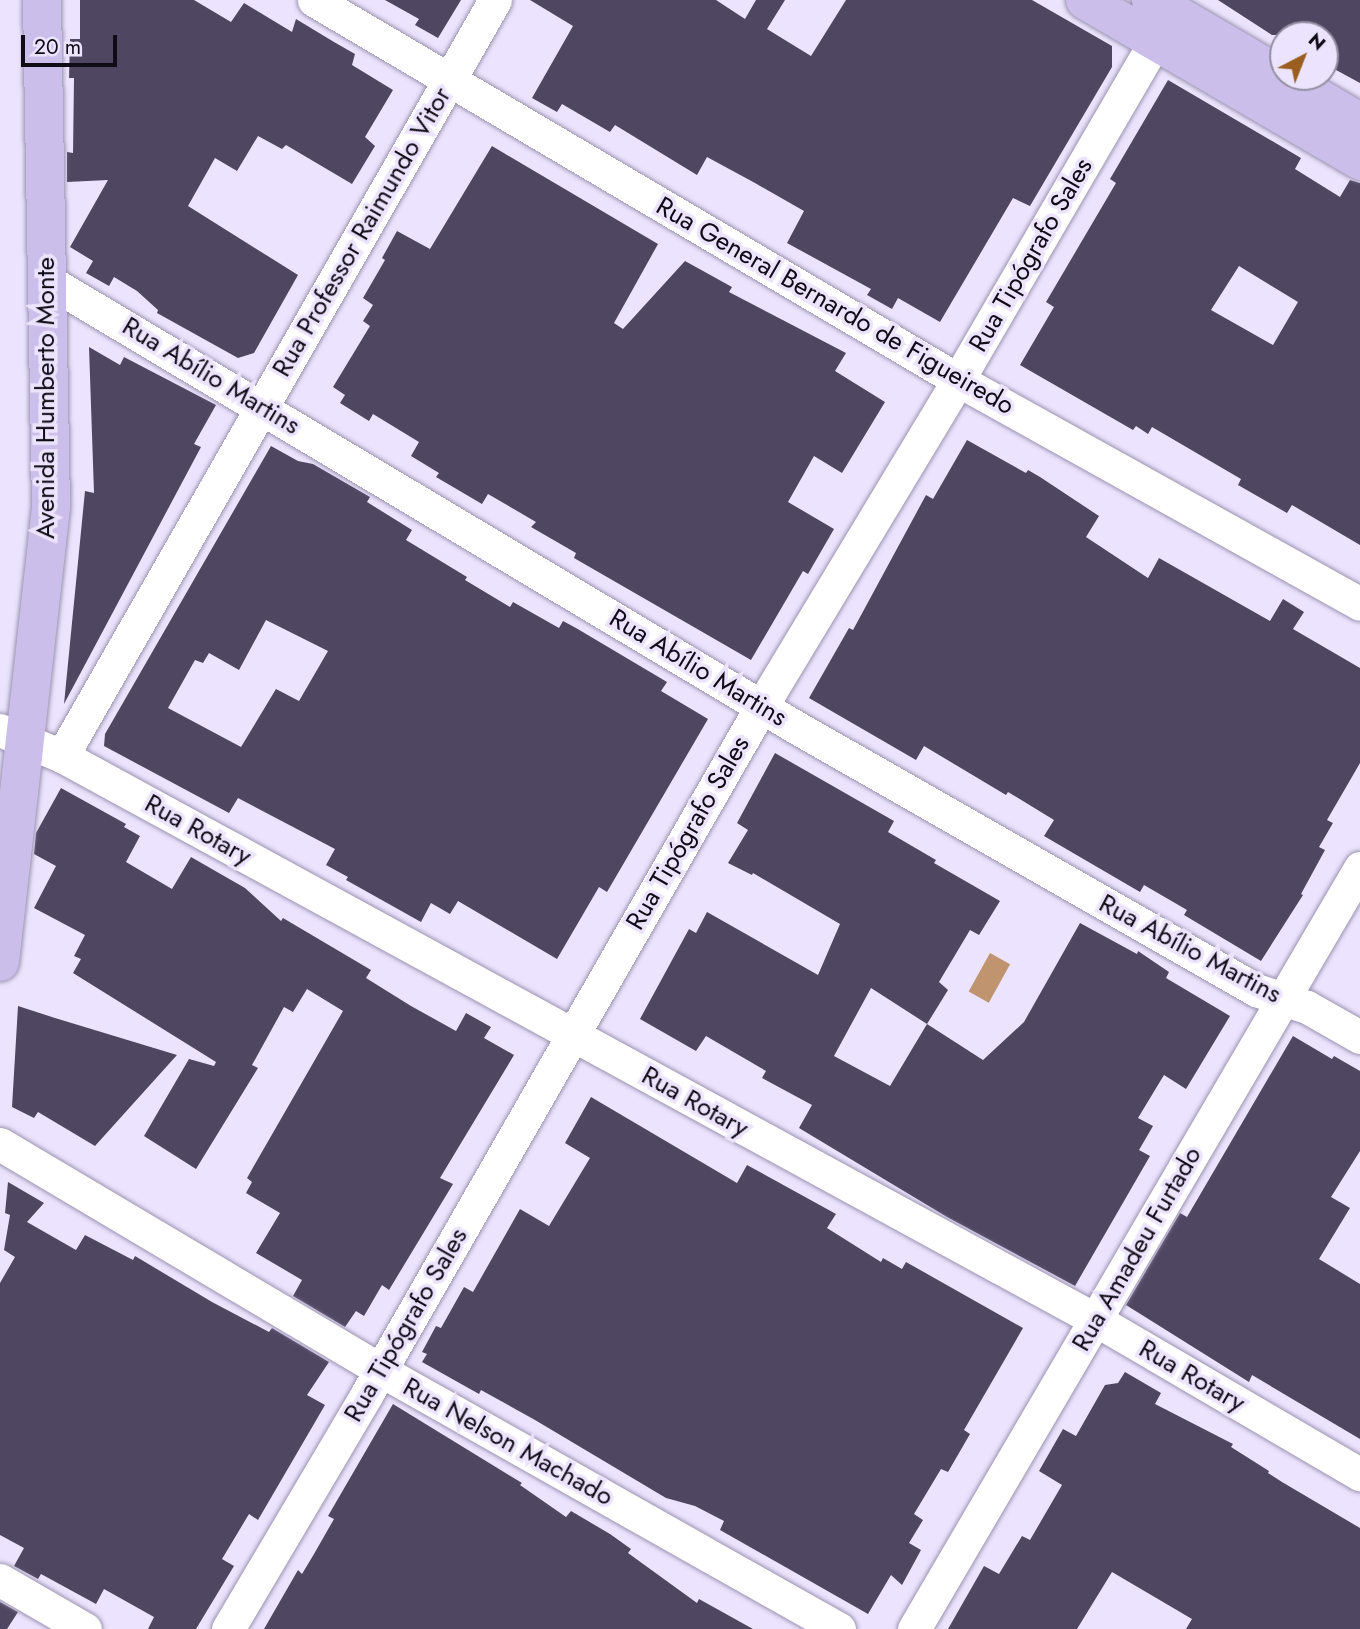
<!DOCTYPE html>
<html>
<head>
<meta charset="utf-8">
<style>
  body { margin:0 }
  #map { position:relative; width:1360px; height:1629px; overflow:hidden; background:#ece4fe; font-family:Jost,sans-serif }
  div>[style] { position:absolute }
  .water>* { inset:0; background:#bf946e; transform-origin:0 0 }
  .building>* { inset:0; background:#4f4761 }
  .roads { filter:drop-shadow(0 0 2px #9a92af) drop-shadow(0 0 2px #9a92af) }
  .minor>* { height:33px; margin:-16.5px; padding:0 16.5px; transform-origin:16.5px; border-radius:16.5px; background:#fff }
  .major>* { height:38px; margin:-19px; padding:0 19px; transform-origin:19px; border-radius:19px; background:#ccbeea }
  span { translate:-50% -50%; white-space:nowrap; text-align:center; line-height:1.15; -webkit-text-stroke:7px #ece4fe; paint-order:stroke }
  .street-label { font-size:26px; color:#0f0c16 }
  .north { position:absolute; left:1269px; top:21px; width:70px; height:70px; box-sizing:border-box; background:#ece4fe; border:2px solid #948ea1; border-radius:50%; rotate:42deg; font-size:19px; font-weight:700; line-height:28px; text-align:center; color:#0f0c16 }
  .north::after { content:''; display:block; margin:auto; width:24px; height:32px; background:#9a5e20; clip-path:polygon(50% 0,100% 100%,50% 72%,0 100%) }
  .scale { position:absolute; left:21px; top:35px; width:96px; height:32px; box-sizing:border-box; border:4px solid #0f0c16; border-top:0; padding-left:9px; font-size:21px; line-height:24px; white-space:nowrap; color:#0f0c16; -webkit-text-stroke:5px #ece4fe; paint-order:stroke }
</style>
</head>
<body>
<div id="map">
  <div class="water">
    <i style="left:990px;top:953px;width:23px;height:44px;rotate:29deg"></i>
  </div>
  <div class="building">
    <i style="clip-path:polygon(80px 0,194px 0,231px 22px,244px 3px,292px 32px,296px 19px,334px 42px,355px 54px,352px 65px,393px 90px,365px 137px,375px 146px,352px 184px,286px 145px,282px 149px,258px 136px,237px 171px,215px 158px,188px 206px,298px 275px,254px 353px,238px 358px,157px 313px,158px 310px,137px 291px,114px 277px,109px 286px,86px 273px,93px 261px,70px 247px,108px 180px,67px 182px,67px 152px,73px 153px,74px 78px,69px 78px,70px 39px,80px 39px)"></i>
    <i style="clip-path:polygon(385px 0,461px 0,438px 38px,415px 25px,419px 19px)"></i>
    <i style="clip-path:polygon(530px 0,716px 0,745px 19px,756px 0,785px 0,767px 29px,811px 56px,846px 0,1032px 0,1112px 46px,1112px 67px,1030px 206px,1013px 198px,940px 322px,898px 298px,892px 309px,867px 295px,871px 289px,787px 243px,804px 211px,755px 183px,707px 157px,697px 175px,615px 125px,610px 132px,562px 104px,557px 112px,532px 98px,573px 26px)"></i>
    <i style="clip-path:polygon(1218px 0,1360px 0,1360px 83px,1325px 64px,1325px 35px,1272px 35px)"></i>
    <i style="clip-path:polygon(evenodd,1168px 80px,1301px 158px,1295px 169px,1340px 197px,1350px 180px,1360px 183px,1360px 545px,1292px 505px,1287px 513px,1238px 485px,1241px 479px,1152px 427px,1148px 434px,1136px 426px,1133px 430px,1020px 365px,1054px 307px,1046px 302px,1116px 183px,1110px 179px,1168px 80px,1239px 266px,1298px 302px,1273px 345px,1211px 310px,1239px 266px)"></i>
    <i style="clip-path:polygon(492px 146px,658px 244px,614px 323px,623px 329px,685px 261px,732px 287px,729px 292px,846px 353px,835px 371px,885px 402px,842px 473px,814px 456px,788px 502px,834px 529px,808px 574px,803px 571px,751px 660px,574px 558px,576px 553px,531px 527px,536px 522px,488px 494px,482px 504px,436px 477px,439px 473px,411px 456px,419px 442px,373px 414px,369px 421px,340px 403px,345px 395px,333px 387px,370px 326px,363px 321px,373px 305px,363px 298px,385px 260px,382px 258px,397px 231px,430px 249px)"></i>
    <i style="clip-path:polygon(89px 347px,120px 365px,124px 357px,216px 405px,194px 444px,201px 447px,64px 704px,85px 491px,94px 493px)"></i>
    <i style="clip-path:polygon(967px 440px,1026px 473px,1028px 470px,1040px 477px,1099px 516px,1086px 537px,1148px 578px,1159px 558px,1270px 621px,1283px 599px,1304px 612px,1293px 629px,1360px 668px,1360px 763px,1327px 820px,1333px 823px,1319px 847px,1325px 850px,1301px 894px,1303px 895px,1261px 961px,1184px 915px,1187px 910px,1144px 885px,1140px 892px,1044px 836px,1054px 820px,1008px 792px,1006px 795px,924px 746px,916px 760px,809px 698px,849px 628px,853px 630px,926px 495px,933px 499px)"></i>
    <i style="clip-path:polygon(evenodd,271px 446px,298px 461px,313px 464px,370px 497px,367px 502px,412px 530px,406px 540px,467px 577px,465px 580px,510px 607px,513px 602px,559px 628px,563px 621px,576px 628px,667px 682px,661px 691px,708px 719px,607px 892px,599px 887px,557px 959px,458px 901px,450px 914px,431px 903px,421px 922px,346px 880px,348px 877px,326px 865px,335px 849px,238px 798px,229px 813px,104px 746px,105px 734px,271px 446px,266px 620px,328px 651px,299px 701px,276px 689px,241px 747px,168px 708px,195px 660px,203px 663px,209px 653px,239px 670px,266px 620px)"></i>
    <i style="clip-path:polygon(775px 753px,894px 821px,888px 832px,936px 860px,934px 863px,1000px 901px,979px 935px,970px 930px,939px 982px,948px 990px,927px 1024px,871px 988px,834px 1056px,890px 1086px,927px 1024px,983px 1060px,1024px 1022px,1080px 923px,1137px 954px,1138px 951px,1169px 972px,1166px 978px,1230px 1016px,1186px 1089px,1164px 1075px,1138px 1118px,1153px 1126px,1139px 1150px,1150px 1156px,1075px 1286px,947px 1217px,799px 1128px,812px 1105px,762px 1078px,766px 1071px,706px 1036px,696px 1051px,640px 1019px,689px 929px,696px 933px,707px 912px,818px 975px,840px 924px,753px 873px,752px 875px,728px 863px,748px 830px,737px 823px)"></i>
    <i style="clip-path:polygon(61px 788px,126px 824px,124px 827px,140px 836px,126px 862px,172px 889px,191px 857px,245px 888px,281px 921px,283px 918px,371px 970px,366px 978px,411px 1006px,456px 1031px,466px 1013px,491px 1027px,484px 1038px,514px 1055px,440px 1178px,453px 1184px,389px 1290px,382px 1285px,364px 1316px,356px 1311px,345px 1327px,293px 1296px,302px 1280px,256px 1253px,280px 1213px,246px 1193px,252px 1182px,247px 1178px,343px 1011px,307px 989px,293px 1012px,284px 1007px,252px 1065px,258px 1068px,196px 1169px,144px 1136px,189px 1059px,214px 1066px,216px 1062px,73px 973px,81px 959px,74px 956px,85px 935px,34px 908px,56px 866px,34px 854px,36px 833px)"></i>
    <i style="clip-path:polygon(18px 1006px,55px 1018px,177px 1055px,95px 1146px,38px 1112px,34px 1118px,12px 1107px)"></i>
    <i style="clip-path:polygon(1293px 1036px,1332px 1059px,1334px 1056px,1360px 1071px,1360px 1151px,1331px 1197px,1350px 1208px,1319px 1259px,1360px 1284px,1360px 1439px,1252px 1375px,1249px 1382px,1126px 1305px,1180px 1213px,1187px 1217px)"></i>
    <i style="clip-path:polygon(591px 1097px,737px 1183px,747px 1165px,836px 1214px,827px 1228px,881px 1262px,883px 1258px,902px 1269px,906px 1262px,1023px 1328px,964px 1430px,970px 1434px,948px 1472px,941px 1469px,914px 1514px,923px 1520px,909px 1543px,921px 1550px,902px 1585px,891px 1575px,868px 1614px,720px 1530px,724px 1521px,695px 1506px,666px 1498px,535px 1420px,481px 1390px,479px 1394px,422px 1362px,427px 1354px,422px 1352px,436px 1326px,441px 1328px,464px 1287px,473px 1292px,520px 1209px,549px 1226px,590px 1158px,565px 1143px)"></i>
    <i style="clip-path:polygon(8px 1182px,44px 1203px,27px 1222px,76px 1250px,85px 1235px,133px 1260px,135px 1256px,212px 1302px,269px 1332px,272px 1328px,329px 1362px,307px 1395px,325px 1405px,258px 1520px,249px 1514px,222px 1559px,234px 1566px,196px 1629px,148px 1629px,154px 1617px,104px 1589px,96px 1604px,41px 1574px,38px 1579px,14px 1566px,24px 1548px,0 1535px,0 1283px,15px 1257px,4px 1250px,10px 1215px,5px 1213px)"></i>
    <i style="clip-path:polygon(1125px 1372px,1161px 1393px,1155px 1404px,1233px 1444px,1231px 1447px,1269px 1471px,1268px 1473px,1282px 1482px,1360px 1528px,1360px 1629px,1186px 1629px,1192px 1619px,1112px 1572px,1077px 1629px,948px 1629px,984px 1566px,999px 1574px,1022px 1536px,1030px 1540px,1062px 1485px,1039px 1471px,1063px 1429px,1076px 1436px,1105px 1385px,1118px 1383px)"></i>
    <i style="clip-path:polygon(393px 1404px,522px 1483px,520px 1485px,566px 1517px,571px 1511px,610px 1534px,631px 1549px,628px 1553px,697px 1603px,699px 1599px,753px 1629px,264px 1629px,298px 1570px,302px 1574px,314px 1554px,334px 1519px,328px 1516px)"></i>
    <i style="clip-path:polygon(0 1602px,18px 1612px,7px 1629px,0 1629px)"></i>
  </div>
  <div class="roads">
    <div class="minor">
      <i style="left:314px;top:0;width:748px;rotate:30.54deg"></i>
      <i style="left:958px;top:380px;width:460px;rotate:29.1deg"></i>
      <i style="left:45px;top:279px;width:872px;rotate:30.83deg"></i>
      <i style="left:794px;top:726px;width:532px;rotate:29.74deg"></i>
      <i style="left:1256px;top:990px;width:54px;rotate:18.4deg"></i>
      <i style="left:1307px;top:1007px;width:61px;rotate:29.5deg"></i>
      <i style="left:0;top:730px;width:67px;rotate:22.8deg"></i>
      <i style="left:62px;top:756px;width:1178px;rotate:28.61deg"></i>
      <i style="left:1096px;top:1320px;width:306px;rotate:30.3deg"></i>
      <i style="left:62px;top:756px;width:871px;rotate:-60.2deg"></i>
      <i style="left:0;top:1144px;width:442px;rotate:30.7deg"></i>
      <i style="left:380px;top:1370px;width:527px;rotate:29.43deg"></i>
      <i style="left:0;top:1580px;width:98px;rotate:30deg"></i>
      <i style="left:228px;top:1629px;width:275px;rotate:-59.4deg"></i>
      <i style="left:368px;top:1392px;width:790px;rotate:-60.16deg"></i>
      <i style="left:761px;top:707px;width:382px;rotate:-58.9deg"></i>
      <i style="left:958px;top:380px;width:392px;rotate:-59.8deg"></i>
      <i style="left:914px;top:1629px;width:882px;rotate:-59.63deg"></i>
    </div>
    <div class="major">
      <i style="left:1085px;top:0;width:319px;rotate:30.3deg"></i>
      <i style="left:1151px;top:0;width:242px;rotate:30.3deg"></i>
      <i style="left:0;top:962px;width:458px;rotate:-83.6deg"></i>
      <i style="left:51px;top:507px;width:507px;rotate:-91.02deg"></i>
    </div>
  </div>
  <div class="street-label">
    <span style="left:362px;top:232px;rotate:-60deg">Rua Professor Raimundo Vitor</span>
    <span style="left:1031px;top:255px;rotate:-60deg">Rua Tipógrafo Sales</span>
    <span style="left:835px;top:306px;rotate:30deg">Rua General Bernardo de Figueiredo</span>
    <span style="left:211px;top:376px;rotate:31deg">Rua Abílio Martins</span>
    <span style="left:46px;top:398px;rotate:-90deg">Avenida Humberto Monte</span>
    <span style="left:698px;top:668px;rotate:31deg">Rua Abílio Martins</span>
    <span style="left:198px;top:830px;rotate:29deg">Rua Rotary</span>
    <span style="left:688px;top:833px;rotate:-60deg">Rua Tipógrafo Sales</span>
    <span style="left:1190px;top:949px;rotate:28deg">Rua Abílio Martins</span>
    <span style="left:695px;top:1102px;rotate:29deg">Rua Rotary</span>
    <span style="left:1137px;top:1249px;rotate:-60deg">Rua Amadeu Furtado</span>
    <span style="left:406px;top:1325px;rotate:-60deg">Rua Tipógrafo Sales</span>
    <span style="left:1192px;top:1376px;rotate:30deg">Rua Rotary</span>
    <span style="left:508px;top:1442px;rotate:29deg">Rua Nelson Machado</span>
  </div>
  <div class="north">N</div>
  <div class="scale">20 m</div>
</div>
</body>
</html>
